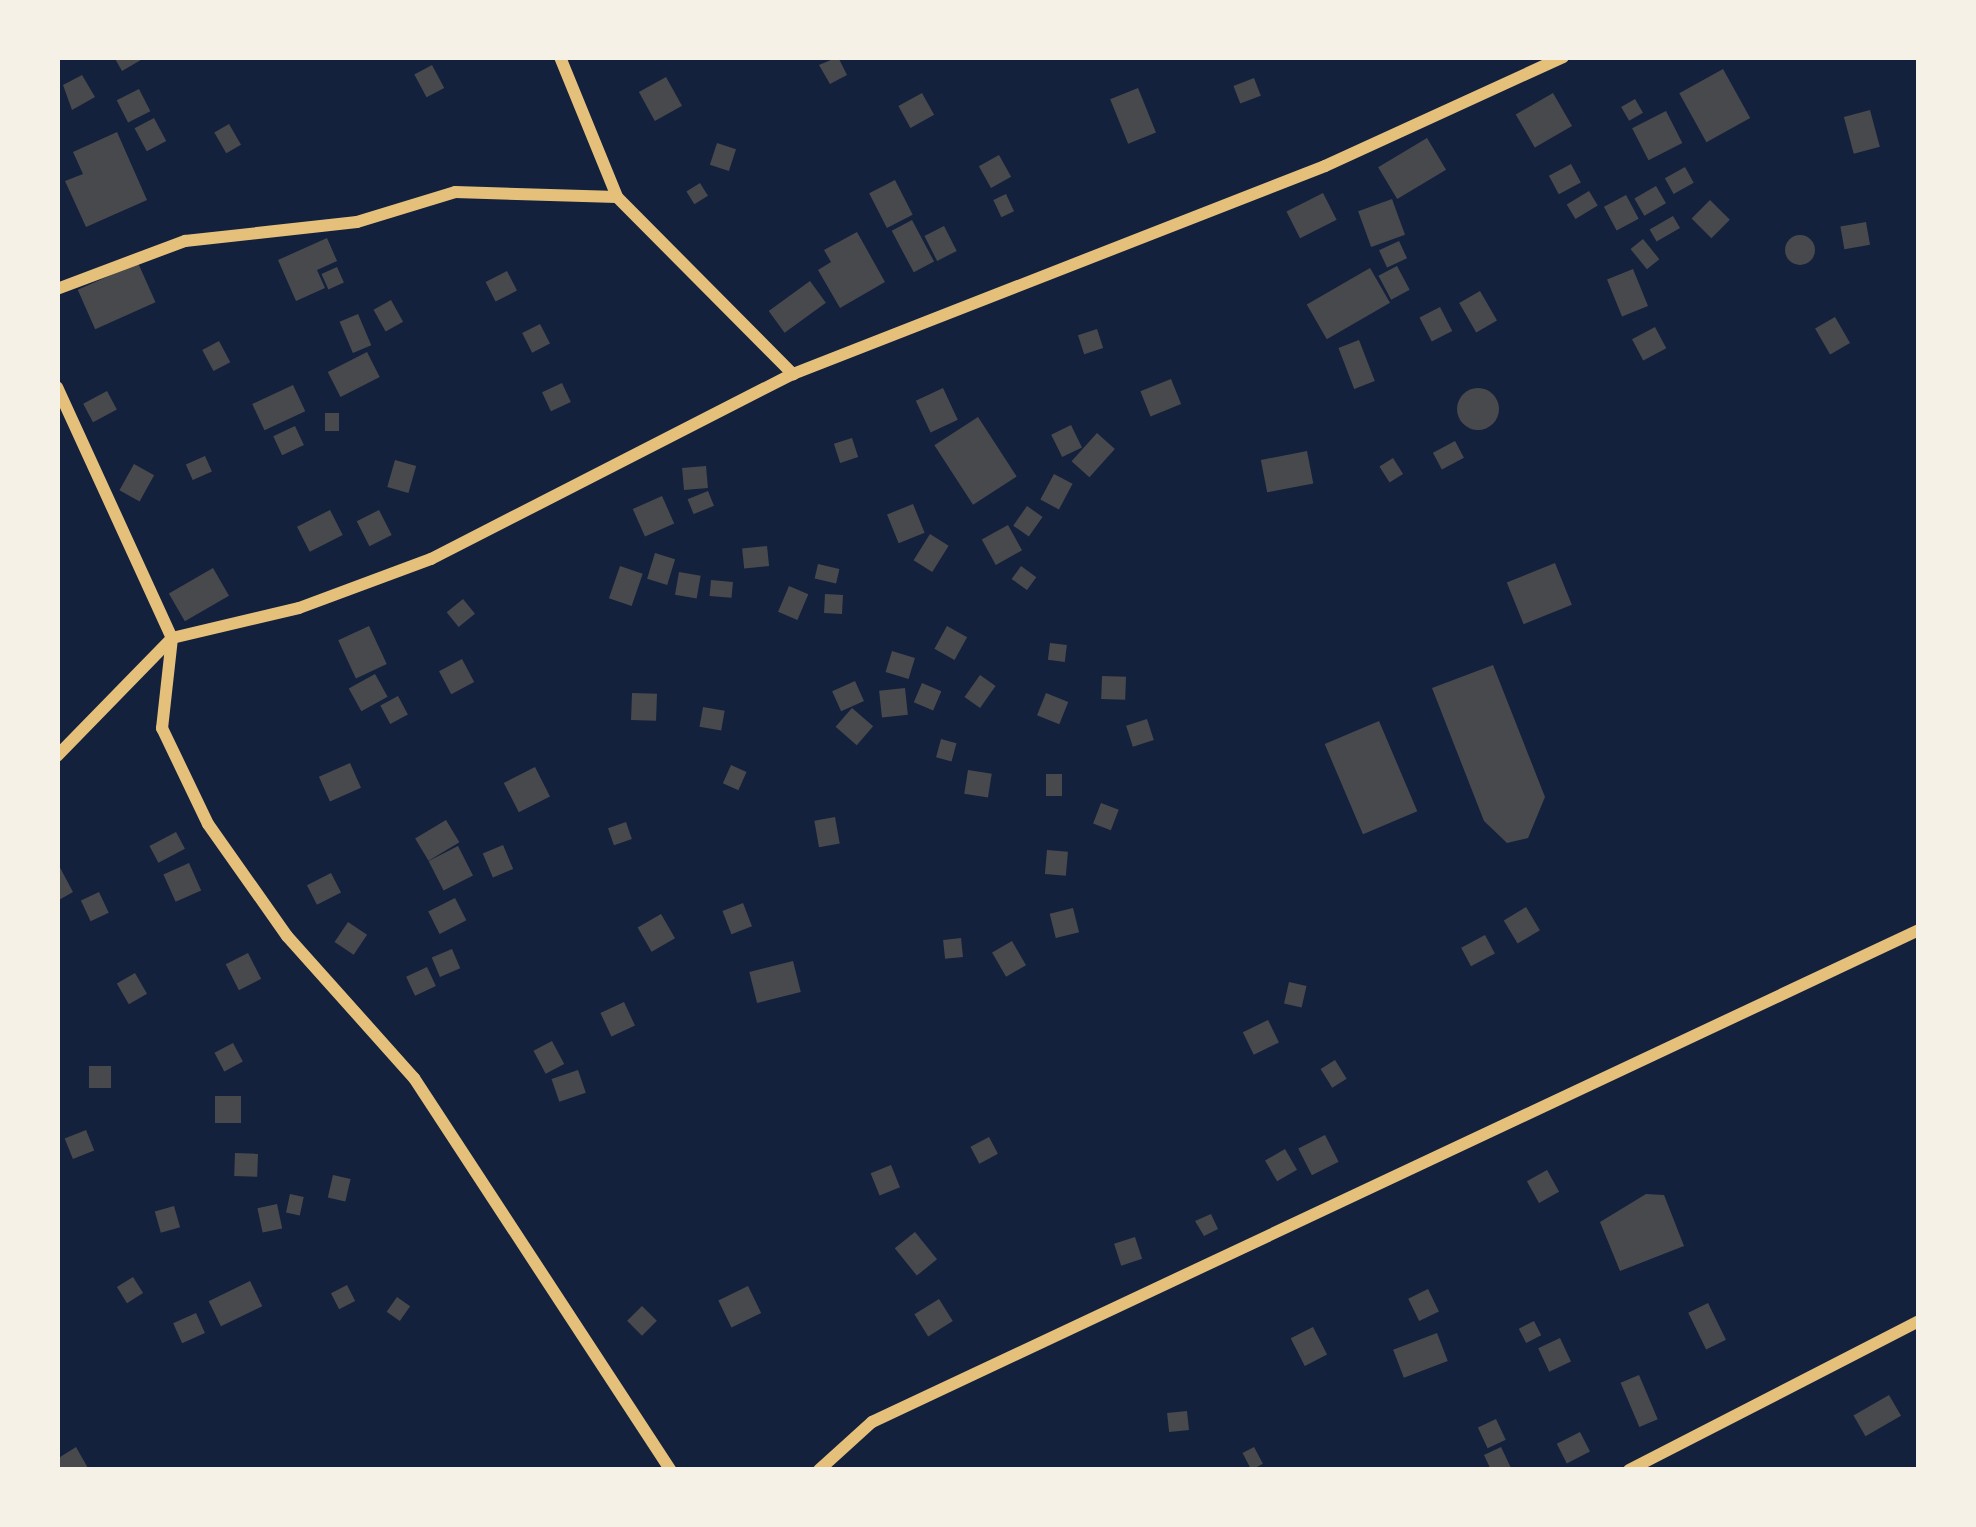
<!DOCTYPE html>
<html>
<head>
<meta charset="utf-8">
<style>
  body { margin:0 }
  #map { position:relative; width:1976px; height:1527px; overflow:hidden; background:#14213d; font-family:"Nunito Sans",sans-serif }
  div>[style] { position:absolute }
  .building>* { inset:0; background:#48494c; transform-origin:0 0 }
  .round { border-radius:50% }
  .minor>* { height:12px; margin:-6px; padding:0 6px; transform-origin:6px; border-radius:6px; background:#e5c07b }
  span { translate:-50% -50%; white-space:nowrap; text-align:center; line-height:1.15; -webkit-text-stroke:10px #f6f1e7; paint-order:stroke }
  .frame { position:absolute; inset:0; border:60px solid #f6f1e7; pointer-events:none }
</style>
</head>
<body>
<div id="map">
  <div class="building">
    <i style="clip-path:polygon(114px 57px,146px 57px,122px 71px)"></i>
    <i style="clip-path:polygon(838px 57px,847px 75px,830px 84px,819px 65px)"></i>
    <i style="left:432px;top:65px;width:26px;height:20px;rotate:62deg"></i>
    <i style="left:1723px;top:69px;width:56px;height:50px;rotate:61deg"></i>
    <i style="clip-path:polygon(82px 75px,95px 97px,72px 110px,63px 85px)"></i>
    <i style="left:666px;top:77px;width:33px;height:31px;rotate:61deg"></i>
    <i style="left:1254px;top:78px;width:19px;height:22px;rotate:69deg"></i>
    <i style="left:1138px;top:88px;width:48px;height:30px;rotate:68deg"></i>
    <i style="left:139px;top:89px;width:25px;height:25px;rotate:63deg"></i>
    <i style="left:922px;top:93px;width:25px;height:27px;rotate:61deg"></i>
    <i style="left:1553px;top:93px;width:38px;height:43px;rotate:60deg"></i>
    <i style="left:1635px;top:99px;width:16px;height:16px;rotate:60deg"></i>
    <i style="left:1870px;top:110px;width:38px;height:27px;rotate:75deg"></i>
    <i style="left:1666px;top:111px;width:36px;height:38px;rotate:63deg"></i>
    <i style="left:154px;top:118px;width:26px;height:22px;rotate:62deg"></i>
    <i style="left:229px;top:124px;width:24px;height:17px;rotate:60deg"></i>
    <i style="clip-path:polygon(117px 132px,147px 200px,86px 227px,65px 181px,83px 174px,73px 152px)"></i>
    <i style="left:1427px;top:138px;width:37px;height:57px;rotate:59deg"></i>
    <i style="left:717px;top:143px;width:20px;height:23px;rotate:18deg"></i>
    <i style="left:999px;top:155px;width:25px;height:23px;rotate:61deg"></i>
    <i style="left:1571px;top:164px;width:21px;height:25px;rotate:62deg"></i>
    <i style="left:1685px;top:167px;width:18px;height:23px;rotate:61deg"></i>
    <i style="left:895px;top:180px;width:39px;height:29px;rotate:63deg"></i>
    <i style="left:700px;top:183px;width:15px;height:16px;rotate:58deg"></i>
    <i style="left:1656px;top:186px;width:20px;height:25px;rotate:60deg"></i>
    <i style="left:1589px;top:191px;width:17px;height:26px;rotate:59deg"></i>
    <i style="left:1323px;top:193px;width:30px;height:41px;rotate:63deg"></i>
    <i style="left:1006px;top:194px;width:19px;height:14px;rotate:65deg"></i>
    <i style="left:1626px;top:195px;width:27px;height:25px;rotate:62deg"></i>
    <i style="left:1392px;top:199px;width:38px;height:36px;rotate:70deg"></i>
    <i style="left:1710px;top:200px;width:28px;height:26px;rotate:45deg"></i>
    <i style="left:1673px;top:216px;width:14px;height:27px;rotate:60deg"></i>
    <i style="left:912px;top:220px;width:47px;height:23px;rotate:62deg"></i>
    <i style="left:1866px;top:222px;width:23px;height:26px;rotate:80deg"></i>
    <i style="left:944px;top:226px;width:28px;height:22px;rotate:63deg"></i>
    <i style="clip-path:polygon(857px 232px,885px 282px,840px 308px,818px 270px,831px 262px,824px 250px)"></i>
    <i class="round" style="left:1785px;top:235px;width:30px;height:30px"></i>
    <i style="clip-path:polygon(327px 238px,337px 261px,317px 270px,325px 288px,296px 301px,278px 260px)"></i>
    <i style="left:1643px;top:239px;width:26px;height:16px;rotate:51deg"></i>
    <i style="left:1399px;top:241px;width:19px;height:22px;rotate:65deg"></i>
    <i style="left:138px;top:263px;width:43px;height:66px;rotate:66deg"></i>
    <i style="left:1397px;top:266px;width:27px;height:21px;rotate:62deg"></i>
    <i style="left:337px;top:267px;width:17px;height:17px;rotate:66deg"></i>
    <i style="left:1370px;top:268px;width:40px;height:73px;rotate:60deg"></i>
    <i style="left:1633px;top:269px;width:40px;height:28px;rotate:68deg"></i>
    <i style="left:507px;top:271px;width:22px;height:24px;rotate:63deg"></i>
    <i style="left:810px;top:281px;width:27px;height:51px;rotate:54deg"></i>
    <i style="left:1480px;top:291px;width:34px;height:24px;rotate:60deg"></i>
    <i style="left:391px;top:300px;width:25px;height:20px;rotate:61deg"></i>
    <i style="left:1440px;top:307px;width:27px;height:23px;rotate:63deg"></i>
    <i style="left:358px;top:314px;width:34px;height:20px;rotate:67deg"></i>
    <i style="left:1835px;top:317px;width:30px;height:23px;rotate:60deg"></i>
    <i style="left:540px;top:324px;width:22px;height:20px;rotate:63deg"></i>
    <i style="left:1655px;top:327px;width:24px;height:26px;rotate:62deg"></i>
    <i style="left:1097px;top:329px;width:20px;height:20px;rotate:72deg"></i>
    <i style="left:1359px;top:340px;width:44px;height:22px;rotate:69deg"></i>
    <i style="left:219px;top:341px;width:24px;height:19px;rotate:62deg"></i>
    <i style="left:367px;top:352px;width:28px;height:44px;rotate:63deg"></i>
    <i style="left:1171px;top:379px;width:27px;height:33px;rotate:68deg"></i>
    <i style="left:562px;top:383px;width:21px;height:22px;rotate:65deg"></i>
    <i style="left:293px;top:385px;width:29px;height:45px;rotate:65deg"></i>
    <i style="left:943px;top:388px;width:35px;height:30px;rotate:65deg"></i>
    <i class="round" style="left:1457px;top:388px;width:42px;height:42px"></i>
    <i style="left:107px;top:391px;width:21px;height:27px;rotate:62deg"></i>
    <i style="left:325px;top:413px;width:14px;height:18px"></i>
    <i style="left:978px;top:417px;width:71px;height:52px;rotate:57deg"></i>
    <i style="left:1071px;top:425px;width:25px;height:22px;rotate:64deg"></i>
    <i style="left:295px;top:426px;width:21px;height:24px;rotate:65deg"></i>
    <i style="left:1097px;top:433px;width:24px;height:38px;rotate:42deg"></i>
    <i style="left:852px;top:438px;width:20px;height:19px;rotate:72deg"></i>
    <i style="left:1455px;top:441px;width:19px;height:25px;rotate:62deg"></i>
    <i style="left:1307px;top:451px;width:33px;height:47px;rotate:79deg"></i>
    <i style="left:205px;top:456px;width:17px;height:21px;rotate:66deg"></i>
    <i style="left:1393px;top:458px;width:19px;height:16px;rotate:58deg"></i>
    <i style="left:395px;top:460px;width:22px;height:28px;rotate:16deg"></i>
    <i style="left:134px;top:464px;width:23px;height:30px;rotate:29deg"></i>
    <i style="left:706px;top:466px;width:22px;height:24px;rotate:85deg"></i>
    <i style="left:1054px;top:474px;width:21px;height:29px;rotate:28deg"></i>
    <i style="left:708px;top:491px;width:16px;height:22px;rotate:68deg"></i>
    <i style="left:662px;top:496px;width:30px;height:32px;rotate:66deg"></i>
    <i style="left:913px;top:504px;width:31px;height:28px;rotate:68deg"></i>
    <i style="left:1027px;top:506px;width:19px;height:24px;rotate:35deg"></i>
    <i style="left:330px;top:510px;width:28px;height:37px;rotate:63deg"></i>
    <i style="left:379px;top:510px;width:28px;height:25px;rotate:63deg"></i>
    <i style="left:1008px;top:525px;width:29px;height:30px;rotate:61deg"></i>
    <i style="left:930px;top:534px;width:22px;height:31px;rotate:32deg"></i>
    <i style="left:767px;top:546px;width:20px;height:25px;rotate:84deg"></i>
    <i style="left:655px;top:553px;width:21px;height:27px;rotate:17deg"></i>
    <i style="left:1555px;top:563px;width:45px;height:52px;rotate:68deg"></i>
    <i style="left:818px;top:564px;width:22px;height:15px;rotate:13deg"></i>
    <i style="left:620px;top:566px;width:24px;height:34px;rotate:19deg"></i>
    <i style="left:1021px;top:566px;width:19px;height:16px;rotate:36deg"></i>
    <i style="left:213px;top:568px;width:32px;height:51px;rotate:60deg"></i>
    <i style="left:679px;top:572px;width:22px;height:23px;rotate:10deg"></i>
    <i style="left:711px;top:580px;width:22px;height:16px;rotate:5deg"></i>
    <i style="left:789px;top:586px;width:21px;height:28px;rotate:23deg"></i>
    <i style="left:825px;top:594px;width:18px;height:19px;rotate:3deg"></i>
    <i style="left:463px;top:599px;width:19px;height:21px;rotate:51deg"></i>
    <i style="left:369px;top:626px;width:42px;height:34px;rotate:65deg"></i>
    <i style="left:947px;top:626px;width:23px;height:26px;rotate:29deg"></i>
    <i style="left:1050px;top:643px;width:17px;height:17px;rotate:7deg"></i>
    <i style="left:892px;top:651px;width:24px;height:22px;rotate:17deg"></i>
    <i style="left:462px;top:659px;width:26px;height:26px;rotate:62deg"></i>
    <i style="clip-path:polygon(1493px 665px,1545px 797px,1528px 838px,1507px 843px,1484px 821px,1432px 688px)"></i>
    <i style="left:375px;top:674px;width:26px;height:30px;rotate:61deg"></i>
    <i style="left:980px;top:675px;width:19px;height:27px;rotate:35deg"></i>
    <i style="left:1102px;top:676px;width:24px;height:23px;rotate:2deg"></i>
    <i style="left:855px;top:681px;width:22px;height:25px;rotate:66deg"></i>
    <i style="left:922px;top:683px;width:21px;height:21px;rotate:23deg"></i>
    <i style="left:905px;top:688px;width:27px;height:26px;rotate:84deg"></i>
    <i style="left:632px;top:693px;width:25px;height:27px;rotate:2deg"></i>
    <i style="left:1046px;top:693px;width:24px;height:24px;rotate:22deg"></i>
    <i style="left:398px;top:696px;width:21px;height:20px;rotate:62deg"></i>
    <i style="left:703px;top:707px;width:22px;height:20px;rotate:10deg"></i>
    <i style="left:852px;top:708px;width:28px;height:25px;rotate:41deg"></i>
    <i style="left:1147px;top:719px;width:22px;height:22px;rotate:72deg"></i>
    <i style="left:1379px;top:721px;width:98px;height:59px;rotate:67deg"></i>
    <i style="left:941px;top:739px;width:16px;height:19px;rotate:15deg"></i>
    <i style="left:350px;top:763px;width:27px;height:34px;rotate:66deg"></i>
    <i style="left:731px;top:765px;width:17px;height:20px;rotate:24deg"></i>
    <i style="left:535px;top:767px;width:33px;height:35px;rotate:63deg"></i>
    <i style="left:968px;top:770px;width:24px;height:24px;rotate:9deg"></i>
    <i style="left:1046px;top:774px;width:16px;height:22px"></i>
    <i style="left:1101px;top:803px;width:19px;height:22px;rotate:21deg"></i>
    <i style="left:835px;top:817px;width:27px;height:21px;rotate:80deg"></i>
    <i style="left:446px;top:820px;width:26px;height:36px;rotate:59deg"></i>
    <i style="left:626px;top:822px;width:18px;height:19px;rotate:71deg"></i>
    <i style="left:176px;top:832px;width:19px;height:30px;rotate:62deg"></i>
    <i style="left:503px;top:845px;width:26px;height:22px;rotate:67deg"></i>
    <i style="left:458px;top:846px;width:33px;height:33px;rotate:63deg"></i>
    <i style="left:1047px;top:850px;width:21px;height:24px;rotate:5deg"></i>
    <i style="clip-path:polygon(57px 862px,73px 892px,57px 901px)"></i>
    <i style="left:189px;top:863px;width:30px;height:28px;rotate:66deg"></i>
    <i style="left:331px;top:873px;width:22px;height:27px;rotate:63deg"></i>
    <i style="left:99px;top:892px;width:23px;height:20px;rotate:65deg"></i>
    <i style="left:455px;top:898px;width:25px;height:30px;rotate:63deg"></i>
    <i style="left:743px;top:903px;width:25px;height:22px;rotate:69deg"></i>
    <i style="left:1526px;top:907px;width:27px;height:26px;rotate:59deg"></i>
    <i style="left:1073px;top:908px;width:25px;height:24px;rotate:76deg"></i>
    <i style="left:661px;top:914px;width:28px;height:27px;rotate:60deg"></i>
    <i style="left:348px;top:922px;width:23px;height:24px;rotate:34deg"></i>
    <i style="left:1485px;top:935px;width:21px;height:27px;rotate:62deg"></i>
    <i style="left:961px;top:938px;width:19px;height:18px;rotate:84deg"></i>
    <i style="left:1012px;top:941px;width:28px;height:23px;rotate:60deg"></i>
    <i style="left:452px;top:949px;width:21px;height:22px;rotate:67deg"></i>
    <i style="left:248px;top:953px;width:29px;height:25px;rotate:63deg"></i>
    <i style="left:793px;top:961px;width:32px;height:45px;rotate:76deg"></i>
    <i style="left:427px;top:967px;width:21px;height:23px;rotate:65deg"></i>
    <i style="left:135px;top:973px;width:24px;height:21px;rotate:60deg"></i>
    <i style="left:1289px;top:982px;width:18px;height:22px;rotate:13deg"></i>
    <i style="left:624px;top:1002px;width:26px;height:26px;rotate:65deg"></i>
    <i style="left:1268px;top:1020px;width:25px;height:28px;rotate:64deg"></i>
    <i style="left:552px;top:1041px;width:26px;height:21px;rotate:62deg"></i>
    <i style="left:233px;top:1043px;width:21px;height:21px;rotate:62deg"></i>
    <i style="left:1335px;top:1060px;width:22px;height:17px;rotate:58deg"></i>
    <i style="left:89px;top:1066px;width:22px;height:22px"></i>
    <i style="left:578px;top:1070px;width:24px;height:28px;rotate:71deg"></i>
    <i style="left:215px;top:1096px;width:26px;height:27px"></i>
    <i style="left:86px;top:1130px;width:22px;height:23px;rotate:68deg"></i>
    <i style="left:1325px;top:1135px;width:30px;height:30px;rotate:63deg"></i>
    <i style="left:989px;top:1137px;width:19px;height:21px;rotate:62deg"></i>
    <i style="left:1285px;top:1149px;width:24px;height:23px;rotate:60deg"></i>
    <i style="left:235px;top:1153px;width:23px;height:23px;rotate:2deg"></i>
    <i style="left:891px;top:1165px;width:24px;height:22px;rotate:68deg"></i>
    <i style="left:1547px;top:1170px;width:25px;height:23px;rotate:61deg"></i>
    <i style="left:333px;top:1175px;width:18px;height:23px;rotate:13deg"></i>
    <i style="left:290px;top:1194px;width:14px;height:19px;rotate:12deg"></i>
    <i style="clip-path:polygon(1646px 1194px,1664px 1195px,1684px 1246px,1620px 1271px,1600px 1222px)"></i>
    <i style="left:277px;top:1204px;width:25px;height:20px;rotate:78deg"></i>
    <i style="left:174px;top:1206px;width:22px;height:20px;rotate:74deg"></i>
    <i style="clip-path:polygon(1211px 1214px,1218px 1229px,1204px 1236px,1195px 1221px)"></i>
    <i style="left:915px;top:1232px;width:35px;height:26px;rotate:51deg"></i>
    <i style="left:1135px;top:1237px;width:23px;height:22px;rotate:72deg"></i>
    <i style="left:133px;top:1277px;width:19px;height:19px;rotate:58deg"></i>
    <i style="left:250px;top:1281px;width:28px;height:46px;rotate:64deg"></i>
    <i style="left:347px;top:1285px;width:18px;height:18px;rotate:63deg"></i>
    <i style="left:748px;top:1286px;width:30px;height:33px;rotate:64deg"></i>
    <i style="left:1428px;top:1289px;width:25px;height:22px;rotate:64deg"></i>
    <i style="left:397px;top:1297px;width:16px;height:18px;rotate:35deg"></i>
    <i style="left:939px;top:1299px;width:26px;height:29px;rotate:58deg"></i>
    <i style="left:1708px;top:1303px;width:41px;height:22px;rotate:64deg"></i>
    <i style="left:642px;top:1306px;width:21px;height:21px;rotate:45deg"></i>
    <i style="left:196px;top:1313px;width:22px;height:25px;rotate:66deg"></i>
    <i style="left:1534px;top:1321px;width:16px;height:17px;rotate:63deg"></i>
    <i style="left:1313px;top:1327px;width:31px;height:25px;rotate:63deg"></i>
    <i style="left:1437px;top:1333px;width:30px;height:47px;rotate:69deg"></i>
    <i style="left:1560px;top:1338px;width:26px;height:24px;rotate:65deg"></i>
    <i style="left:1639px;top:1375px;width:48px;height:20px;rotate:67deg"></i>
    <i style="left:1889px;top:1395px;width:24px;height:41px;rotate:60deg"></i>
    <i style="left:1187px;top:1411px;width:19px;height:20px;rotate:84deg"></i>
    <i style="left:1496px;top:1419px;width:23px;height:20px;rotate:65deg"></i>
    <i style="left:1580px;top:1432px;width:22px;height:26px;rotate:63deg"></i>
    <i style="clip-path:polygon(76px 1447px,89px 1470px,60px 1470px,57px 1459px)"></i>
    <i style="left:1254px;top:1447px;width:19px;height:13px;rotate:62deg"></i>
    <i style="clip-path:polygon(1501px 1447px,1511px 1468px,1491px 1470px,1484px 1455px)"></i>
  </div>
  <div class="minor">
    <i style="left:560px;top:57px;width:151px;rotate:67.8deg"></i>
    <i style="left:617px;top:197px;width:250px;rotate:45.2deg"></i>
    <i style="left:57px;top:289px;width:137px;rotate:-20.6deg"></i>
    <i style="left:185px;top:241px;width:173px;rotate:-6.3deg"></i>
    <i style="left:357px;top:222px;width:102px;rotate:-17deg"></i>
    <i style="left:455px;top:192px;width:162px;rotate:1.8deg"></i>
    <i style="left:57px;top:387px;width:276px;rotate:65.4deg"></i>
    <i style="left:172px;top:638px;width:91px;rotate:96.3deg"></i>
    <i style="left:162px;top:728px;width:106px;rotate:64.4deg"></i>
    <i style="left:208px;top:824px;width:137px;rotate:54.8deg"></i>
    <i style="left:287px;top:936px;width:191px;rotate:48.2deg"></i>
    <i style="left:414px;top:1078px;width:469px;rotate:56.8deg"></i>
    <i style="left:57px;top:756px;width:165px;rotate:-45.7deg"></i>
    <i style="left:172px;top:638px;width:130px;rotate:-13.3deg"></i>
    <i style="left:299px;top:608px;width:141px;rotate:-20.4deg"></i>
    <i style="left:431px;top:559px;width:407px;rotate:-27.1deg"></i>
    <i style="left:793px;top:374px;width:571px;rotate:-21.35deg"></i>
    <i style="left:1325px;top:166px;width:262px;rotate:-24.6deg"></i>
    <i style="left:819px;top:1470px;width:72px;rotate:-42.2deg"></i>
    <i style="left:872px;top:1422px;width:1157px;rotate:-25.17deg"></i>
    <i style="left:1629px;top:1470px;width:326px;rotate:-27.2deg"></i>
  </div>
  <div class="frame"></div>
</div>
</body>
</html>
